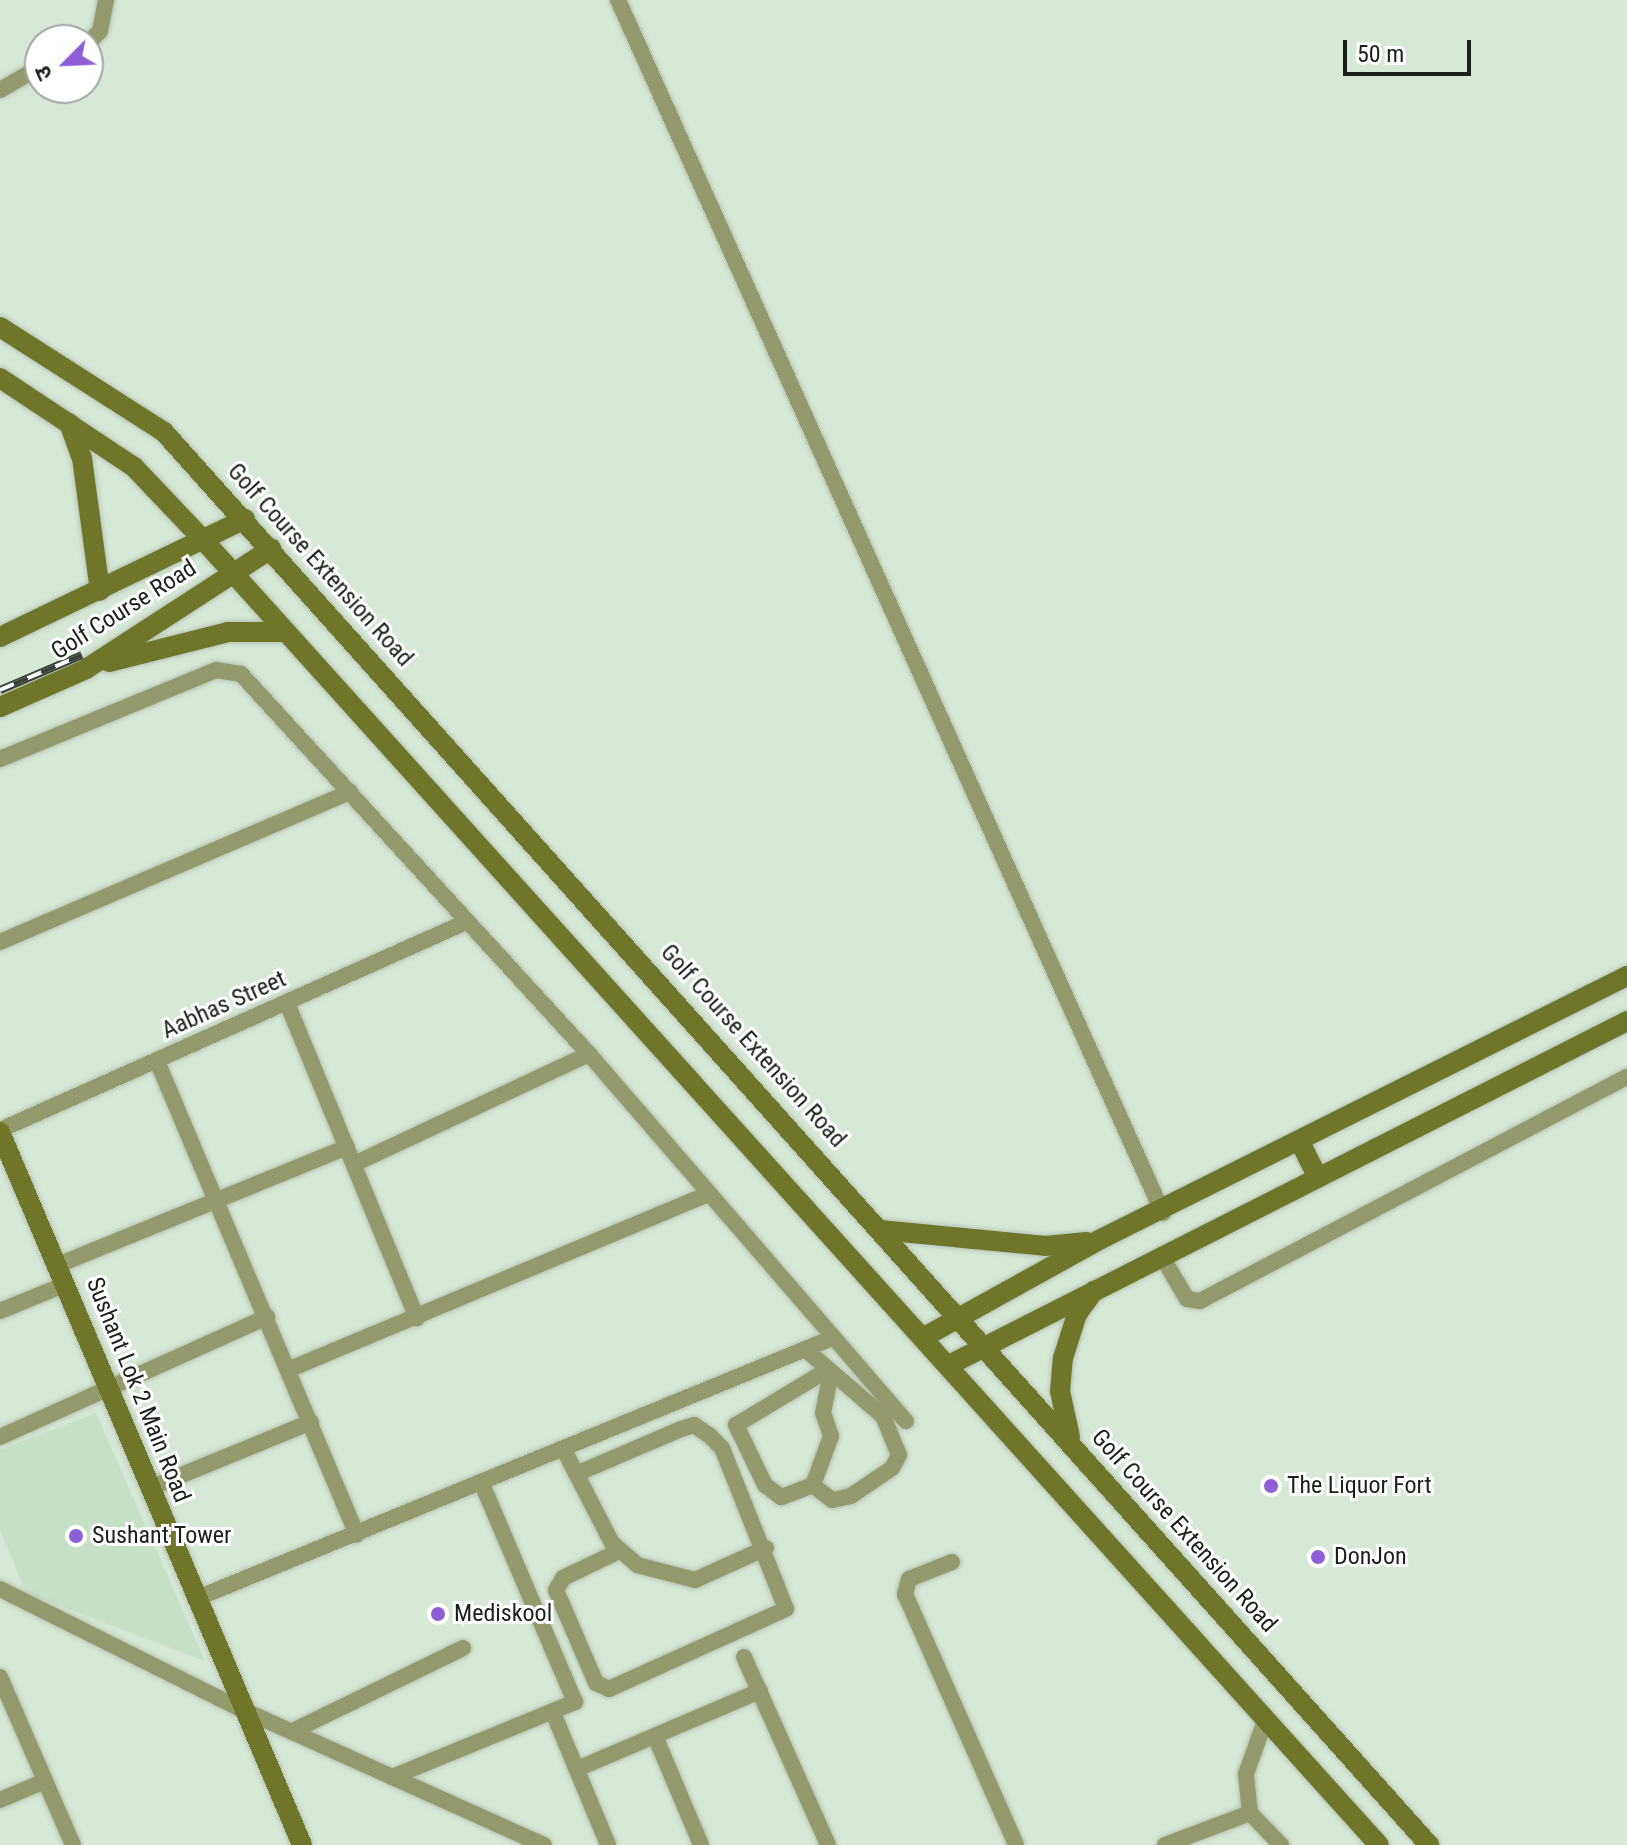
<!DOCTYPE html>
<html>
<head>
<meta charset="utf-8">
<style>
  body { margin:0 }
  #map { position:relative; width:1627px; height:1845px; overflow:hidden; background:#d7e8d7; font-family:"Roboto Condensed","Noto Sans Devanagari",sans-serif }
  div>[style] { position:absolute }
  .built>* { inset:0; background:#c8dfc8 }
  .roads { filter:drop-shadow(0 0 2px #b5c4b5) drop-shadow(0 0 2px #b5c4b5) }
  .street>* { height:16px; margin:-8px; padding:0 8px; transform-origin:8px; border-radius:8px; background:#949a6b }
  .secondary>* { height:20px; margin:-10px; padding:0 10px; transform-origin:10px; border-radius:10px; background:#6f762a }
  .rail>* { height:8px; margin-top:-4px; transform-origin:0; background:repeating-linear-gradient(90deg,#fff 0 15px,#394139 0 30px); box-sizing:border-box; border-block:2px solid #394139 }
  .dots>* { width:22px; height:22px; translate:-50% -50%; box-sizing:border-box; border:4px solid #fff; border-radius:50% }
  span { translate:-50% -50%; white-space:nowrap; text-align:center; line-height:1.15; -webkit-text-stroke:6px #fff; paint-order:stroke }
  .street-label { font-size:24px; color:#1a201a }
  .poi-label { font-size:24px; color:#1a201a }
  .left { translate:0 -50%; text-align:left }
  .north { position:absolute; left:24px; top:24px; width:80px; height:80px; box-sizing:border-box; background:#fff; border:2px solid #a3a6a3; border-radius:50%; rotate:246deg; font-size:22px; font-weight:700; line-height:32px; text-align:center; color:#1a201a }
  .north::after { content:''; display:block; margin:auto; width:28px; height:36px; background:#8e5ed7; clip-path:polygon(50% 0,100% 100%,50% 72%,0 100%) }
  .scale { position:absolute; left:1343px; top:40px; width:128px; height:36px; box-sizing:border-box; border:4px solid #1a201a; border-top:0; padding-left:10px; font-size:24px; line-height:28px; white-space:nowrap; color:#1a201a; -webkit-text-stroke:6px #fff; paint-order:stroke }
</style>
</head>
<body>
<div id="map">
  <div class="built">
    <i style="clip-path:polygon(96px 1413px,205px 1661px,26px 1593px,0 1529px,0 1450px)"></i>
  </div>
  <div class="roads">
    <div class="street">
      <i style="left:618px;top:0;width:1330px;rotate:65.81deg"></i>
      <i style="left:88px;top:43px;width:17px;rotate:-45deg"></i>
      <i style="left:100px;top:31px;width:32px;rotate:-79deg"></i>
      <i style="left:0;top:90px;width:46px;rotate:-29.9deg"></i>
      <i style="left:0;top:759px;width:234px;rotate:-22.4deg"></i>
      <i style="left:216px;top:670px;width:25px;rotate:9deg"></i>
      <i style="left:241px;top:674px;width:515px;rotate:47.52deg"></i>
      <i style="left:589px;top:1054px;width:485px;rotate:49.2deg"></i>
      <i style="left:0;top:942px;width:381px;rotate:-23.2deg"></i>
      <i style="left:287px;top:1003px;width:341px;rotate:67.6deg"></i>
      <i style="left:157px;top:1061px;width:514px;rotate:67.12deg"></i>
      <i style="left:0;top:1130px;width:510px;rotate:-24.05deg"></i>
      <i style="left:354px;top:1164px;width:259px;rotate:-25.1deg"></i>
      <i style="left:1161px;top:1255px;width:51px;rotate:59.4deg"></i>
      <i style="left:1187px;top:1299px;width:13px;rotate:9deg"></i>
      <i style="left:1200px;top:1301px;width:482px;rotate:-27.7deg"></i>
      <i style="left:58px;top:1265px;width:312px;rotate:-22.2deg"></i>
      <i style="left:0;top:1311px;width:71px;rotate:-22.2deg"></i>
      <i style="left:805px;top:1349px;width:103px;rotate:40.7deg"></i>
      <i style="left:883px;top:1416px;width:42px;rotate:67.7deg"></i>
      <i style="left:899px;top:1455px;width:15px;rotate:118deg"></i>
      <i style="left:892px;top:1468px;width:50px;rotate:145.7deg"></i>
      <i style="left:851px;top:1496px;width:19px;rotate:168deg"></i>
      <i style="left:832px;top:1500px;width:24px;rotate:-142deg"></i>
      <i style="left:813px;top:1485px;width:34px;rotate:159deg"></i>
      <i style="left:781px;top:1497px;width:20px;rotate:-143deg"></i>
      <i style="left:765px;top:1485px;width:67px;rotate:-115.8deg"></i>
      <i style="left:736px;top:1425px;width:103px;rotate:-31.1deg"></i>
      <i style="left:290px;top:1369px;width:454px;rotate:-22.7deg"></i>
      <i style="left:0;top:1437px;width:293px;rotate:-24.2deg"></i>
      <i style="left:564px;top:1450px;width:105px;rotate:62.7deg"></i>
      <i style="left:612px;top:1543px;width:33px;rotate:41deg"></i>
      <i style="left:637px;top:1565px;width:60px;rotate:14.5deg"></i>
      <i style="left:695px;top:1580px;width:78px;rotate:-24.3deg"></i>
      <i style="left:576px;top:1474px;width:114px;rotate:-23.2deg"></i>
      <i style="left:681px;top:1429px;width:14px;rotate:-17deg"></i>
      <i style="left:694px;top:1425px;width:18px;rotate:34deg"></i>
      <i style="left:709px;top:1435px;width:18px;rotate:45deg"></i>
      <i style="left:722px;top:1448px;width:173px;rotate:68.3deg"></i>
      <i style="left:786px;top:1609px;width:194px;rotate:155.7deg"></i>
      <i style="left:609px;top:1689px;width:14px;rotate:-155deg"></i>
      <i style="left:596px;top:1683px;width:101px;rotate:-113.3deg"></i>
      <i style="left:556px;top:1590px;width:14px;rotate:-60deg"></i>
      <i style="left:563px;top:1578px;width:62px;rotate:-25.7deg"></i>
      <i style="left:813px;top:1485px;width:52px;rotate:-69.8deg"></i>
      <i style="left:831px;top:1436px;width:24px;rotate:-109deg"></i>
      <i style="left:823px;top:1413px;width:37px;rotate:-79deg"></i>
      <i style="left:150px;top:1488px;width:174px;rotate:-22.3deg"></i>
      <i style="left:952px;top:1562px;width:46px;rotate:158.4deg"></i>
      <i style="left:909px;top:1579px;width:16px;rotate:105deg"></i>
      <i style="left:905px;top:1594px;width:274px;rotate:66.1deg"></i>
      <i style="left:0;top:1589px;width:269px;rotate:26.5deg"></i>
      <i style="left:241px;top:1709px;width:332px;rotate:24.2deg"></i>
      <i style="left:195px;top:1599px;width:686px;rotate:-22.27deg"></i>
      <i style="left:744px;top:1657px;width:206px;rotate:65.9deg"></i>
      <i style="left:0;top:1677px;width:183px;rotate:66.5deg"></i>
      <i style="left:554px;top:1715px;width:141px;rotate:67.4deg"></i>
      <i style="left:295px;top:1730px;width:187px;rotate:-26deg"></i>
      <i style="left:655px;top:1736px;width:118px;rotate:67.1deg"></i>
      <i style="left:577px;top:1769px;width:199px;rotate:-23.1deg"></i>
      <i style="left:392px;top:1777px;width:198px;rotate:-22.3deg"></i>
      <i style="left:575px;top:1702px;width:237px;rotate:-113.1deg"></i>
      <i style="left:0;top:1800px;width:49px;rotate:-22.9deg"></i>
      <i style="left:1250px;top:1813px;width:39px;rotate:-96deg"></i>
      <i style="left:1246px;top:1774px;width:59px;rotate:-70.3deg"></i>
      <i style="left:1165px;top:1845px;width:91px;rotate:-20.6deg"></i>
      <i style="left:1250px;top:1813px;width:45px;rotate:45.9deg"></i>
    </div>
    <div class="secondary">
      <i style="left:0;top:327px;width:195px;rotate:32.6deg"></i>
      <i style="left:164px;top:432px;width:1897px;rotate:48.16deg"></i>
      <i style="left:0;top:378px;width:161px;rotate:33.6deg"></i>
      <i style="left:134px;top:467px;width:106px;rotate:46.5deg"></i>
      <i style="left:207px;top:544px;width:1751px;rotate:47.99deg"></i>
      <i style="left:69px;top:423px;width:37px;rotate:70deg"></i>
      <i style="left:82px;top:458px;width:134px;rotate:82.3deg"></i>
      <i style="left:0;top:637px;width:272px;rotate:-25.7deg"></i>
      <i style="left:109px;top:662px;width:123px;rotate:-14.1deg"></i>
      <i style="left:228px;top:632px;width:57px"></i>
      <i style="left:0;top:707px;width:94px;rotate:-23.8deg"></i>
      <i style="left:86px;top:669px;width:221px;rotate:-33deg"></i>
      <i style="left:0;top:1132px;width:774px;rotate:67.04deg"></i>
      <i style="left:1300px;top:1142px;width:40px;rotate:63.4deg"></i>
      <i style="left:880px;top:1230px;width:166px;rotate:5.5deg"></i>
      <i style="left:1045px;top:1246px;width:42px;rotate:-5.4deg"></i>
      <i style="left:926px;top:1336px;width:198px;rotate:-29deg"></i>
      <i style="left:1099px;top:1240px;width:590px;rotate:-26.57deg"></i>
      <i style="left:951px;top:1364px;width:758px;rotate:-26.9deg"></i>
      <i style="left:1070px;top:1437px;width:47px;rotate:-102.3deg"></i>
      <i style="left:1060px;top:1391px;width:33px;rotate:-85deg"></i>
      <i style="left:1063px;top:1358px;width:46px;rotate:-72.3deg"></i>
      <i style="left:1077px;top:1314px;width:29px;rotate:-54deg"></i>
    </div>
  </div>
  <div class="rail">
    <i style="left:0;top:690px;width:89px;rotate:-23.1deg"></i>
  </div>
  <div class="dots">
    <i style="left:1271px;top:1486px;background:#8e5ed7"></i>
    <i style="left:76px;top:1536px;background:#8e5ed7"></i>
    <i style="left:1318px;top:1557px;background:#8e5ed7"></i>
    <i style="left:438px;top:1614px;background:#8e5ed7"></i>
  </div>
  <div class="street-label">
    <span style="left:320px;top:565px;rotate:48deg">Golf Course Extension Road</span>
    <span style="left:124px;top:610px;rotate:-32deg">Golf Course Road</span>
    <span style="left:224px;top:1005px;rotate:-24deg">Aabhas Street</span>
    <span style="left:753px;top:1046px;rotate:48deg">Golf Course Extension Road</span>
    <span style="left:138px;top:1390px;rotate:68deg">Sushant Lok 2 Main Road</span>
    <span style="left:1184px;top:1531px;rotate:48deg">Golf Course Extension Road</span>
  </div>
  <div class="poi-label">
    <span class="left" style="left:1287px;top:1486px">The Liquor Fort</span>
    <span class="left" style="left:92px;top:1536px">Sushant Tower</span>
    <span class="left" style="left:1334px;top:1557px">DonJon</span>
    <span class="left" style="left:454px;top:1614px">Mediskool</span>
  </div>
  <div class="north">उ</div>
  <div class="scale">50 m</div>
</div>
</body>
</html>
